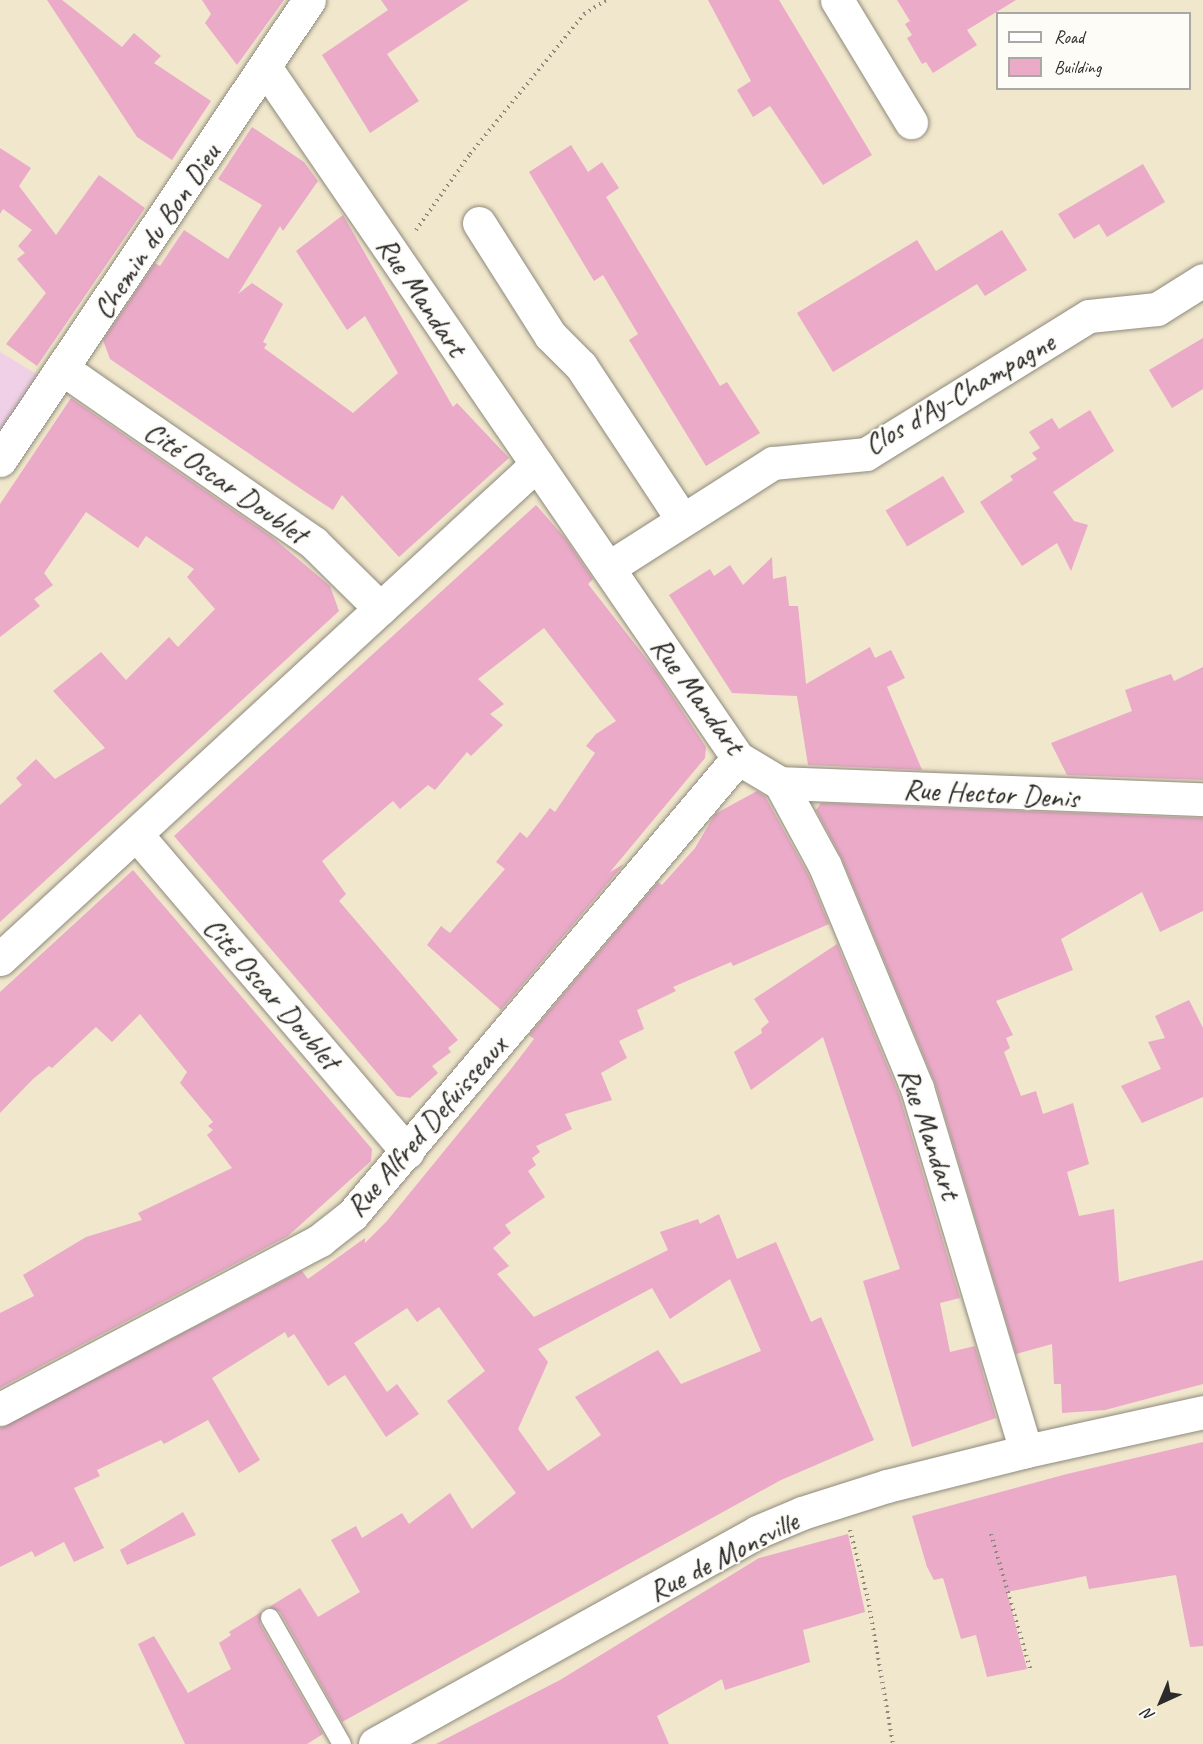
<!DOCTYPE html>
<html>
<head>
<meta charset="utf-8">
<style>
  body { margin:0 }
  #map { position:relative; width:1203px; height:1744px; overflow:hidden; background:#f0e7cc; font-family:Caveat,sans-serif }
  div>[style] { position:absolute }
  .built>* { inset:0; background:#efd0e6 }
  .building>* { inset:0; background:#eaaac8; transform-origin:0 0 }
  .path>* { height:4px; margin-top:-2px; transform-origin:0; background:repeating-linear-gradient(90deg,#8e897c 0 1.5px,transparent 0 6px) }
  .roads { filter:drop-shadow(0 0 2px #8e897c) drop-shadow(0 0 2px #8e897c) }
  .lane>* { height:18px; margin:-9px; padding:0 9px; transform-origin:9px; border-radius:9px; background:#fff }
  .street>* { height:33px; margin:-16.5px; padding:0 16.5px; transform-origin:16.5px; border-radius:16.5px; background:#fff }
  .secondary>* { height:33px; margin:-16.5px; padding:0 16.5px; transform-origin:16.5px; border-radius:16.5px; background:#fff }
  span { translate:-50% -50%; white-space:nowrap; text-align:center; line-height:1.15; -webkit-text-stroke:4.5px #fdfcf7; paint-order:stroke }
  .street-label { font-size:30px; color:#2b2b2b }
  .legend { position:absolute; left:996px; top:12px; width:195px; height:78px; box-sizing:border-box; background:#fdfcf7; border:2px solid #a9a8a5; margin:0; padding:8px 10px; list-style:none; font-size:18px; color:#2b2b2b }
  .legend li { display:flex; align-items:center; gap:12px; height:30px }
  .legend b { width:30px; border:2px solid #a9a8a5 }
  .north { position:absolute; left:1131px; top:1672px; width:60px; height:60px; -webkit-text-stroke:4px #fdfcf7; paint-order:stroke; rotate:224deg; font-size:16px; font-weight:700; line-height:24px; text-align:center; color:#2b2b2b }
  .north::after { content:''; display:block; margin:auto; width:21px; height:27px; background:#2b2b2b; clip-path:polygon(50% 0,100% 100%,50% 72%,0 100%) }
</style>
</head>
<body>
<div id="map">
  <div class="built">
    <i style="clip-path:polygon(0 352px,53px 384px,0 460px)"></i>
  </div>
  <div class="building">
    <i style="clip-path:polygon(47px 0,62px 0,122px 47px,134px 33px,161px 56px,154px 63px,211px 101px,172px 160px,137px 137px)"></i>
    <i style="clip-path:polygon(202px 0,284px 0,237px 65px,205px 23px,211px 14px)"></i>
    <i style="clip-path:polygon(381px 0,469px 0,387px 54px,419px 101px,370px 133px,322px 55px,388px 10px)"></i>
    <i style="clip-path:polygon(708px 0,779px 0,872px 155px,823px 185px,770px 106px,753px 117px,737px 90px,751px 81px)"></i>
    <i style="clip-path:polygon(897px 0,1016px 0,967px 30px,977px 45px,933px 73px,926px 62px,922px 64px,907px 38px,912px 35px,905px 24px,910px 21px)"></i>
    <i style="clip-path:polygon(252px 127px,304px 162px,318px 181px,283px 231px,280px 226px,238px 294px,252px 283px,283px 304px,263px 342px,267px 344px,264px 348px,353px 413px,398px 373px,365px 316px,347px 330px,296px 251px,343px 215px,453px 407px,457px 403px,509px 458px,399px 557px,342px 495px,333px 510px,307px 493px,110px 359px,103px 340px,155px 263px,160px 266px,184px 230px,228px 259px,262px 205px,218px 179px)"></i>
    <i style="clip-path:polygon(571px 145px,588px 172px,602px 162px,619px 188px,606px 197px,720px 386px,727px 382px,760px 433px,706px 466px,629px 340px,638px 334px,603px 275px,594px 281px,529px 172px)"></i>
    <i style="clip-path:polygon(0 148px,31px 168px,19px 186px,56px 235px,99px 175px,145px 208px,37px 366px,6px 344px,46px 293px,17px 259px,25px 253px,18px 246px,32px 230px,3px 209px,0 214px)"></i>
    <i style="clip-path:polygon(1143px 164px,1165px 202px,1107px 237px,1099px 224px,1074px 239px,1058px 214px)"></i>
    <i style="clip-path:polygon(1002px 230px,1027px 270px,985px 296px,977px 284px,833px 372px,797px 313px,917px 240px,936px 271px)"></i>
    <i style="clip-path:polygon(1203px 338px,1203px 389px,1172px 408px,1149px 370px)"></i>
    <i style="clip-path:polygon(71px 398px,272px 537px,330px 586px,339px 611px,0 922px,0 805px,22px 785px,16px 778px,36px 759px,55px 779px,105px 748px,53px 691px,101px 652px,126px 680px,169px 637px,178px 647px,215px 609px,187px 577px,194px 569px,146px 536px,138px 548px,86px 512px,44px 573px,53px 585px,34px 599px,40px 606px,0 637px,0 504px)"></i>
    <i style="clip-path:polygon(1090px 410px,1114px 451px,1053px 492px,1074px 521px,1088px 525px,1071px 571px,1057px 543px,1022px 566px,980px 502px,1013px 480px,1010px 476px,1037px 459px,1032px 453px,1040px 448px,1029px 432px,1052px 418px,1059px 429px)"></i>
    <i style="left:943px;top:476px;width:42px;height:67px;rotate:59deg"></i>
    <i style="clip-path:polygon(536px 505px,565px 538px,593px 579px,588px 584px,656px 671px,706px 747px,705px 758px,610px 872px,624px 864px,501px 1010px,427px 945px,441px 926px,450px 933px,505px 869px,496px 862px,520px 832px,527px 838px,550px 808px,555px 812px,595px 753px,586px 746px,596px 734px,616px 721px,544px 628px,478px 679px,504px 704px,490px 714px,503px 725px,471px 756px,467px 752px,435px 790px,428px 785px,400px 809px,393px 801px,322px 861px,346px 894px,339px 901px,458px 1040px,448px 1048px,451px 1052px,432px 1066px,438px 1073px,410px 1098px,397px 1096px,174px 836px)"></i>
    <i style="clip-path:polygon(772px 557px,773px 579px,786px 576px,789px 606px,798px 606px,806px 684px,870px 647px,875px 658px,891px 650px,905px 678px,887px 687px,922px 770px,808px 765px,797px 696px,732px 693px,669px 595px,710px 569px,714px 576px,730px 565px,743px 585px)"></i>
    <i style="clip-path:polygon(1203px 667px,1203px 780px,1067px 775px,1051px 743px,1132px 711px,1125px 690px,1171px 674px,1174px 681px)"></i>
    <i style="clip-path:polygon(evenodd,757px 791px,765px 796px,808px 874px,829px 924px,733px 966px,731px 962px,673px 987px,676px 991px,637px 1010px,644px 1029px,619px 1041px,627px 1058px,601px 1073px,612px 1100px,565px 1114px,572px 1129px,536px 1146px,540px 1152px,532px 1158px,536px 1165px,528px 1171px,545px 1197px,505px 1225px,511px 1233px,493px 1248px,509px 1266px,497px 1274px,534px 1317px,668px 1250px,660px 1232px,698px 1219px,700px 1224px,719px 1214px,737px 1259px,776px 1242px,811px 1322px,821px 1317px,874px 1440px,781px 1480px,342px 1722px,280px 1612px,269px 1607px,300px 1588px,318px 1617px,360px 1592px,331px 1540px,356px 1526px,362px 1538px,402px 1513px,409px 1524px,450px 1493px,472px 1529px,516px 1493px,447px 1401px,485px 1371px,439px 1307px,417px 1322px,407px 1308px,354px 1343px,387px 1392px,397px 1384px,419px 1414px,386px 1437px,345px 1375px,328px 1386px,294px 1334px,288px 1338px,285px 1332px,212px 1378px,260px 1460px,239px 1473px,208px 1420px,164px 1444px,161px 1440px,97px 1470px,100px 1476px,74px 1488px,104px 1548px,74px 1562px,64px 1542px,35px 1557px,32px 1551px,0 1567px,0 1428px,302px 1271px,308px 1279px,365px 1238px,365px 1243px,387px 1221px,511px 1069px,534px 1039px,529px 1035px,658px 882px,662px 885px,695px 848px,715px 814px,757px 791px,730px 1279px,761px 1351px,681px 1384px,658px 1350px,575px 1397px,601px 1435px,548px 1471px,518px 1429px,548px 1362px,538px 1349px,652px 1288px,670px 1319px,730px 1279px)"></i>
    <i style="clip-path:polygon(821px 803px,1203px 818px,1203px 911px,1160px 932px,1142px 892px,1061px 939px,1073px 970px,996px 1001px,1013px 1035px,1006px 1038px,1010px 1048px,1004px 1052px,1021px 1096px,1036px 1091px,1043px 1114px,1073px 1103px,1089px 1164px,1067px 1172px,1079px 1216px,1114px 1209px,1119px 1282px,1203px 1260px,1203px 1384px,1105px 1410px,1062px 1413px,1061px 1384px,1054px 1384px,1052px 1344px,1016px 1354px,935px 1083px,842px 859px,816px 810px)"></i>
    <i style="clip-path:polygon(133px 870px,372px 1149px,371px 1161px,288px 1236px,0 1388px,0 1313px,34px 1296px,23px 1275px,86px 1237px,142px 1220px,138px 1213px,232px 1168px,207px 1135px,213px 1130px,208px 1126px,213px 1122px,180px 1083px,187px 1072px,140px 1014px,112px 1042px,96px 1027px,52px 1068px,49px 1066px,33px 1079px,0 1113px,0 992px)"></i>
    <i style="clip-path:polygon(837px 944px,899px 1094px,960px 1298px,940px 1303px,950px 1352px,975px 1346px,996px 1418px,912px 1447px,863px 1281px,900px 1269px,823px 1037px,751px 1090px,734px 1052px,762px 1033px,761px 1029px,769px 1022px,754px 999px)"></i>
    <i style="clip-path:polygon(1189px 1000px,1203px 1028px,1203px 1097px,1142px 1123px,1121px 1086px,1161px 1069px,1148px 1042px,1165px 1038px,1155px 1016px)"></i>
    <i style="clip-path:polygon(1203px 1442px,1203px 1646px,1190px 1647px,1176px 1575px,1089px 1589px,1086px 1576px,1007px 1592px,1027px 1669px,987px 1677px,976px 1635px,961px 1639px,943px 1578px,934px 1580px,927px 1567px,912px 1516px,1067px 1474px)"></i>
    <i style="clip-path:polygon(183px 1512px,196px 1535px,127px 1565px,120px 1550px)"></i>
    <i style="clip-path:polygon(848px 1534px,865px 1612px,803px 1630px,810px 1662px,725px 1690px,722px 1679px,657px 1716px,669px 1744px,436px 1744px,560px 1680px,759px 1558px)"></i>
    <i style="clip-path:polygon(261px 1612px,260px 1624px,323px 1734px,307px 1744px,185px 1744px,138px 1644px,154px 1636px,188px 1693px,231px 1669px,219px 1643px,231px 1635px,229px 1632px)"></i>
  </div>
  <div class="path">
    <i style="left:416px;top:230px;width:93px;rotate:-54.6deg"></i>
    <i style="left:470px;top:154px;width:181px;rotate:-50.8deg"></i>
    <i style="left:584px;top:14px;width:26px;rotate:-32deg"></i>
    <i style="left:850px;top:1530px;width:71px;rotate:75.4deg"></i>
    <i style="left:868px;top:1599px;width:147px;rotate:80.2deg"></i>
    <i style="left:991px;top:1534px;width:140px;rotate:73.8deg"></i>
  </div>
  <div class="roads">
    <div class="lane">
      <i style="left:270px;top:1618px;width:145px;rotate:60.3deg"></i>
    </div>
    <div class="street">
      <i style="left:837px;top:0;width:143px;rotate:58.8deg"></i>
      <i style="left:265px;top:67px;width:837px;rotate:55.61deg"></i>
      <i style="left:738px;top:758px;width:49px;rotate:30.8deg"></i>
      <i style="left:780px;top:783px;width:94px;rotate:61.5deg"></i>
      <i style="left:825px;top:866px;width:240px;rotate:67.5deg"></i>
      <i style="left:917px;top:1088px;width:379px;rotate:73.3deg"></i>
      <i style="left:479px;top:223px;width:133px;rotate:57.6deg"></i>
      <i style="left:550px;top:335px;width:44px;rotate:45deg"></i>
      <i style="left:581px;top:366px;width:183px;rotate:56.6deg"></i>
      <i style="left:63px;top:369px;width:305px;rotate:34.7deg"></i>
      <i style="left:314px;top:543px;width:93px;rotate:44.6deg"></i>
      <i style="left:608px;top:568px;width:196px;rotate:-32.5deg"></i>
      <i style="left:773px;top:463px;width:93px;rotate:-5.5deg"></i>
      <i style="left:866px;top:454px;width:262px;rotate:-31.8deg"></i>
      <i style="left:1089px;top:316px;width:68px;rotate:-5.9deg"></i>
      <i style="left:1157px;top:309px;width:54px;rotate:-32.2deg"></i>
      <i style="left:780px;top:783px;width:423px;rotate:2.2deg"></i>
      <i style="left:136px;top:834px;width:418px;rotate:49.5deg"></i>
      <i style="left:0;top:959px;width:730px;rotate:-42.67deg"></i>
      <i style="left:0;top:1409px;width:362px;rotate:-27.8deg"></i>
      <i style="left:320px;top:1240px;width:41px;rotate:-38deg"></i>
      <i style="left:352px;top:1215px;width:598px;rotate:-49.81deg"></i>
    </div>
    <div class="secondary">
      <i style="left:0;top:460px;width:554px;rotate:-56.11deg"></i>
      <i style="left:375px;top:1744px;width:437px;rotate:-29deg"></i>
      <i style="left:757px;top:1532px;width:49px;rotate:-22.9deg"></i>
      <i style="left:802px;top:1513px;width:89px;rotate:-17.6deg"></i>
      <i style="left:887px;top:1486px;width:143px;rotate:-14.1deg"></i>
      <i style="left:1026px;top:1451px;width:181px;rotate:-12.4deg"></i>
    </div>
  </div>
  <div class="street-label">
    <span style="left:156px;top:231px;rotate:-56deg">Chemin du Bon Dieu</span>
    <span style="left:422px;top:296px;rotate:56deg">Rue Mandart</span>
    <span style="left:959px;top:393px;rotate:-30deg">Clos d'Ay-Champagne</span>
    <span style="left:226px;top:482px;rotate:35deg">Cité Oscar Doublet</span>
    <span style="left:698px;top:695px;rotate:54deg">Rue Mandart</span>
    <span style="left:991px;top:793px;rotate:3deg">Rue Hector Denis</span>
    <span style="left:272px;top:993px;rotate:49deg">Cité Oscar Doublet</span>
    <span style="left:426px;top:1126px;rotate:-49deg">Rue Alfred Defuisseaux</span>
    <span style="left:930px;top:1133px;rotate:71deg">Rue Mandart</span>
    <span style="left:723px;top:1556px;rotate:-27deg">Rue de Monsville</span>
  </div>
  <ul class="legend">
  <li><b style="height:8px;background:#fff"></b>Road</li>
  <li><b style="height:16px;background:#eaaac8"></b>Building</li>
  </ul>
  <div class="north">N</div>
</div>
</body>
</html>
